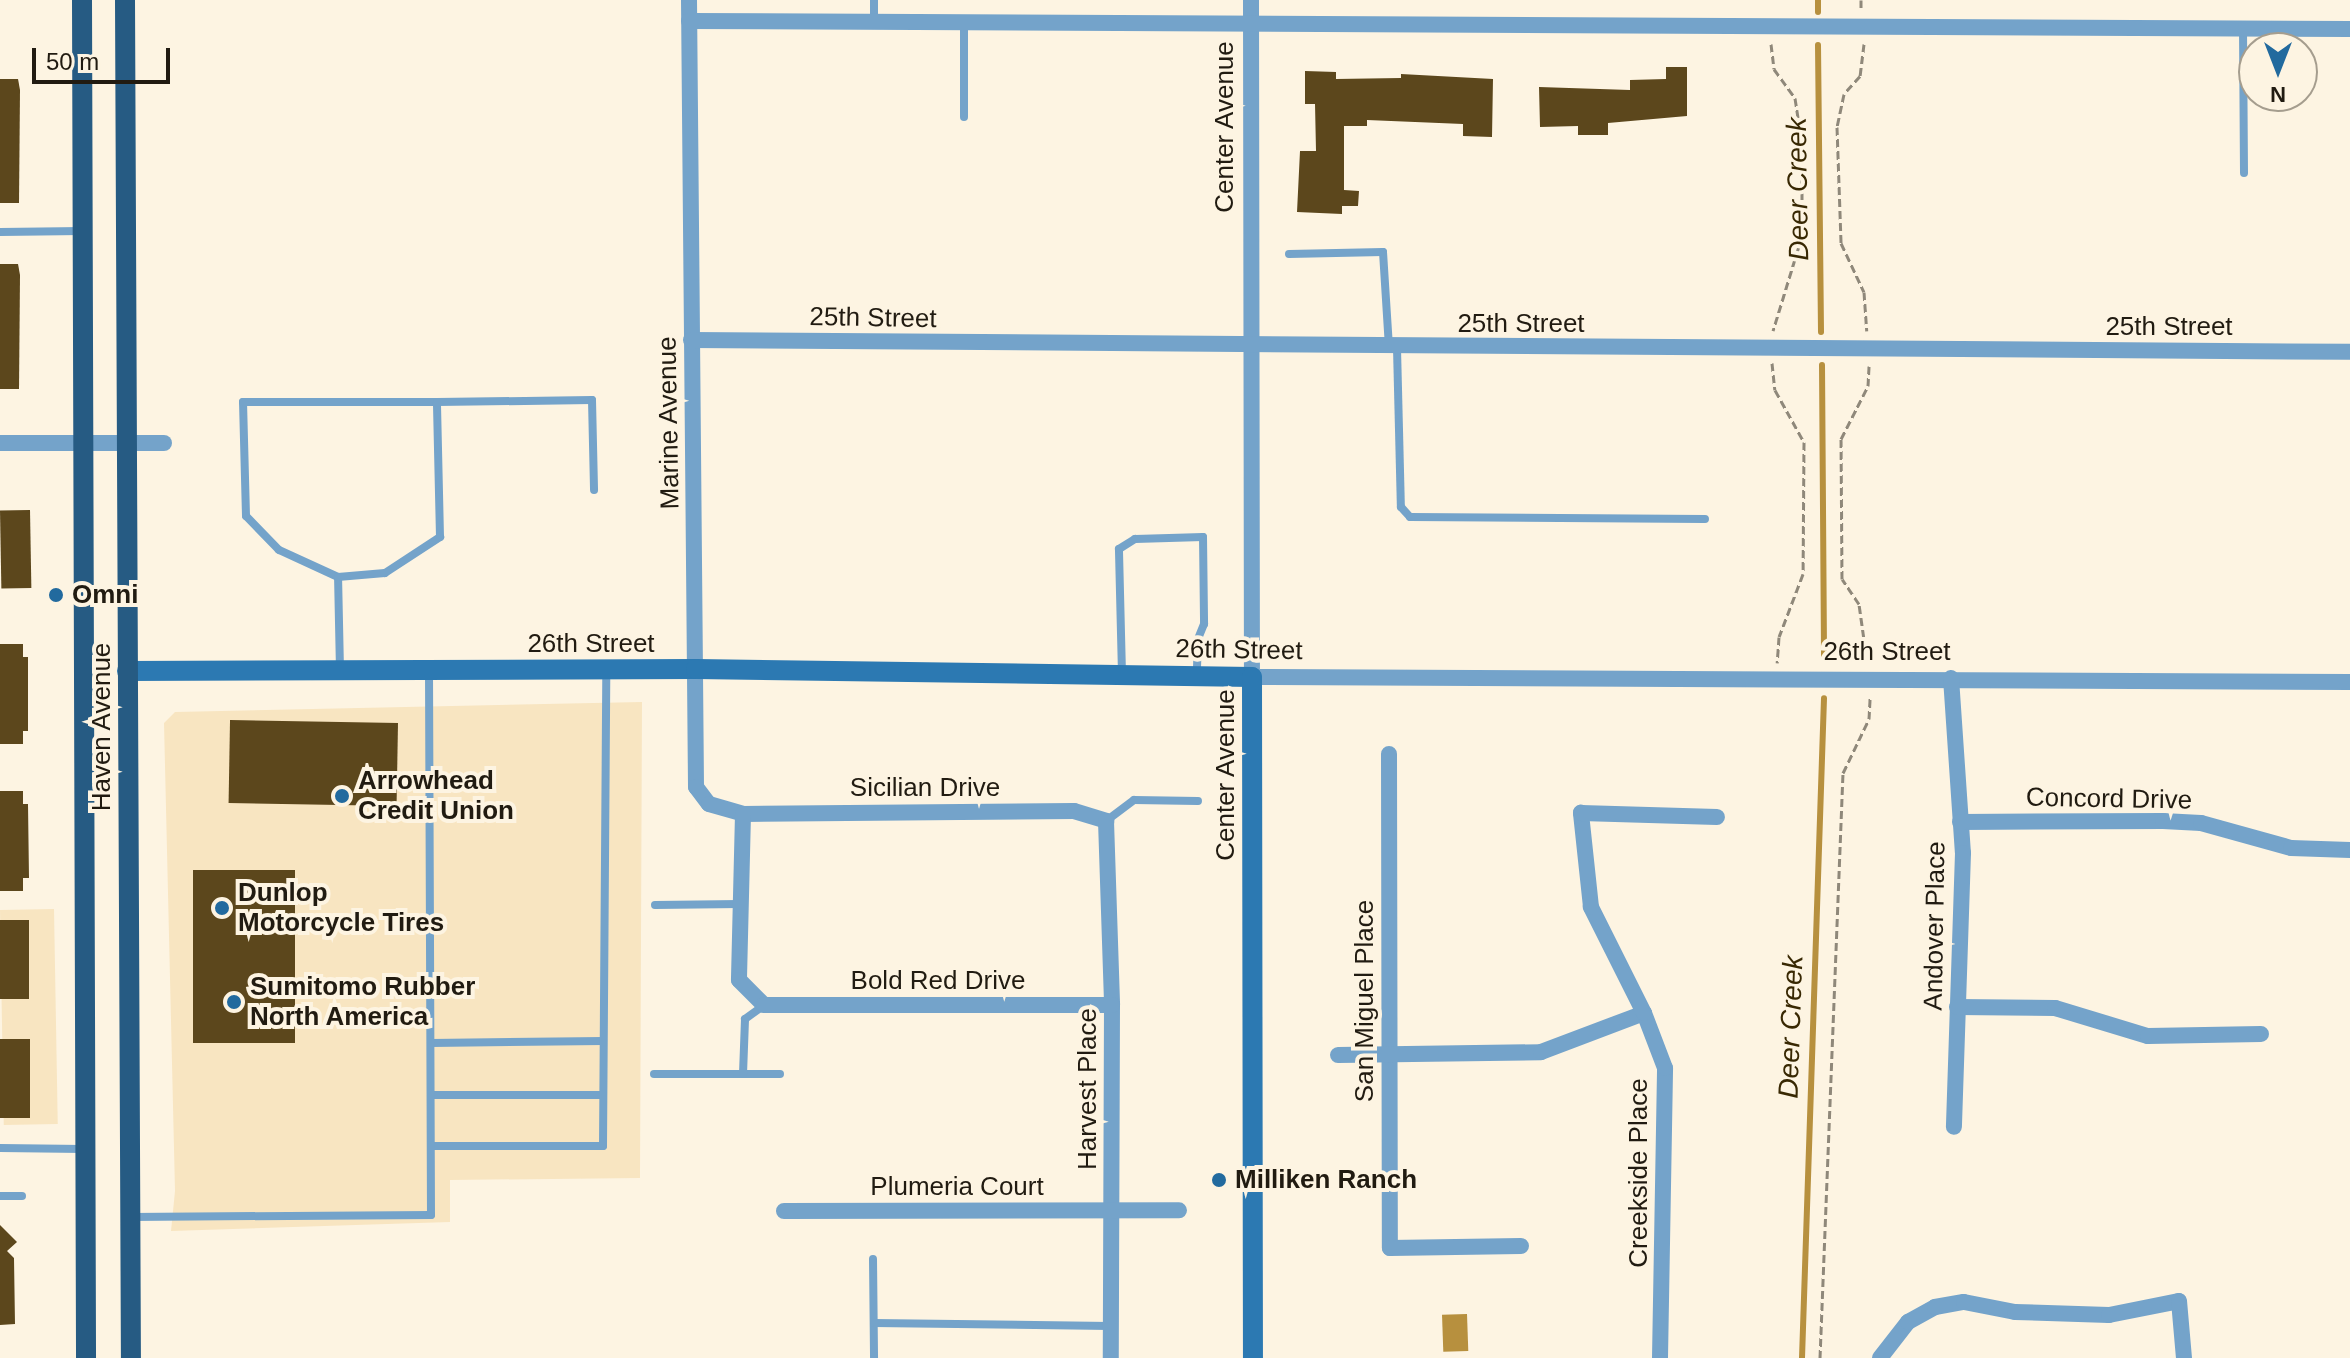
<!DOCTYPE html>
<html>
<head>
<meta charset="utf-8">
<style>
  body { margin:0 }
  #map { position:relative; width:2350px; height:1358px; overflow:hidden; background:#fdf4e2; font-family:Arial,sans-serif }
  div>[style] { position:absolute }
  .built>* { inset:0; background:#f8e5c1; transform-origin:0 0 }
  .water>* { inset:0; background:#b7903e; transform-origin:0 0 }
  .stream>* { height:6px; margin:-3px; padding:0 3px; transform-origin:3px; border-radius:3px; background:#b7903e }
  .building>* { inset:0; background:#5c471c; transform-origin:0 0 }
  .path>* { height:3px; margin-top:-1.5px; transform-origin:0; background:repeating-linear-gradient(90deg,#8f887a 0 8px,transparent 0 12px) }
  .lane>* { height:8px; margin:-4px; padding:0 4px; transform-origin:4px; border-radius:4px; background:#74a3ca }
  .street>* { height:16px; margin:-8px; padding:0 8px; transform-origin:8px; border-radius:8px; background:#74a3ca }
  .secondary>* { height:20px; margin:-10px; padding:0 10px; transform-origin:10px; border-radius:10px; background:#2c79b2 }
  .primary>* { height:20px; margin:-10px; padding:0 10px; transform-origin:10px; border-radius:10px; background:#265b83 }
  .dots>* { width:22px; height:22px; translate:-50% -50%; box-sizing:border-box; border:4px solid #fdf4e2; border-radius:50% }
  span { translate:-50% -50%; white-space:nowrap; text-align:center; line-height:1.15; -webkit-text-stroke:8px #fdf4e2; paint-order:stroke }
  .street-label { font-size:26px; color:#211b11 }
  .poi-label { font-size:26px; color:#211b11; font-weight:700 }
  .left { translate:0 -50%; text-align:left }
  .water-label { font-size:28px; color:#382803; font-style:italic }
  .north { position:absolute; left:2238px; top:32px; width:80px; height:80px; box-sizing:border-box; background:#fdf4e2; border:2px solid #a59d8e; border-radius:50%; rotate:180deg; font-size:22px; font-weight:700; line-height:32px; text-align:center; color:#211b11 }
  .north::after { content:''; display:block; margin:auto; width:28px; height:36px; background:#226a9e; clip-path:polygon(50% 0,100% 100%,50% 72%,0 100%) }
  .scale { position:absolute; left:32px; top:48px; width:138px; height:36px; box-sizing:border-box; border:4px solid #211b11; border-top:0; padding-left:10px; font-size:24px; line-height:28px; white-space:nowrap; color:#211b11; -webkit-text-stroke:6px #fdf4e2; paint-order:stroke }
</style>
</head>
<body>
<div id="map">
  <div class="built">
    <i style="clip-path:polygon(642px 702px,640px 1178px,450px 1180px,450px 1222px,171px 1231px,175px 1191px,164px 723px,175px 712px)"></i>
    <i style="left:54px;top:909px;width:215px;height:54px;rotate:89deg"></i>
  </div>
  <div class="water">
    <i style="left:1467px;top:1314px;width:37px;height:25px;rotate:88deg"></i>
  </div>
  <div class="stream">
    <i style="left:1818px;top:0;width:12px;rotate:90deg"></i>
    <i style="left:1818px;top:45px;width:287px;rotate:89.4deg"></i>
    <i style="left:1822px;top:365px;width:296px;rotate:89.6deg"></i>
    <i style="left:1802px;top:1358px;width:660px;rotate:-88.09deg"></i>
  </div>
  <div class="building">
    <i style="clip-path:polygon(1666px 67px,1687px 67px,1687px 116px,1608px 123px,1608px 135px,1578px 135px,1578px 126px,1540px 127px,1539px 87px,1630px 90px,1630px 80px,1666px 79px)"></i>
    <i style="clip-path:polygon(1305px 71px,1336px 72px,1336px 79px,1401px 78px,1401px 74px,1493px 79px,1492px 137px,1463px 136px,1463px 124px,1367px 120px,1367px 126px,1344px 126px,1344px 190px,1359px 191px,1358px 206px,1342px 206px,1342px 214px,1297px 212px,1300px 151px,1316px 151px,1315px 104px,1305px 104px)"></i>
    <i style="clip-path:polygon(0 79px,18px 79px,20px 90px,19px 203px,0 203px)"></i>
    <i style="clip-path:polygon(0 264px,18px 264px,20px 275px,19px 389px,0 389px)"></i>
    <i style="left:30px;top:510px;width:78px;height:30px;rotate:89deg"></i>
    <i style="clip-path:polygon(0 644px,23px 644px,23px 657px,28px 657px,28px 731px,23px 731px,23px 744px,0 744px)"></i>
    <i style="left:398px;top:723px;width:83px;height:168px;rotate:91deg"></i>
    <i style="clip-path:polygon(0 791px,23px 791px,23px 804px,28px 804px,29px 878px,23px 878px,23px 891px,0 891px)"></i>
    <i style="left:193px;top:870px;width:102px;height:173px"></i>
    <i style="left:0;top:920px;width:29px;height:79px"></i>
    <i style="left:30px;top:1039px;width:79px;height:30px;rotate:90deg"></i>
    <i style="clip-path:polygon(0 1225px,17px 1242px,7px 1251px,14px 1258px,15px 1324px,0 1325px)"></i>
  </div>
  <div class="path">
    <i style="left:1861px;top:0;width:9px;rotate:90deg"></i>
    <i style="left:1771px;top:44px;width:25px;rotate:83deg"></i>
    <i style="left:1774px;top:69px;width:36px;rotate:54deg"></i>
    <i style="left:1795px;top:98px;width:47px;rotate:81.3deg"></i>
    <i style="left:1802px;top:144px;width:92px;rotate:90deg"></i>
    <i style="left:1802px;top:236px;width:99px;rotate:107deg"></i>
    <i style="left:1864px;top:44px;width:32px;rotate:97deg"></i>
    <i style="left:1860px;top:76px;width:24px;rotate:132deg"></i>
    <i style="left:1844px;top:94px;width:34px;rotate:102deg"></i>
    <i style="left:1837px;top:127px;width:116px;rotate:88deg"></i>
    <i style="left:1841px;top:243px;width:54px;rotate:64.9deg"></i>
    <i style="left:1864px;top:292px;width:39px;rotate:86deg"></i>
    <i style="left:1772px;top:363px;width:27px;rotate:84deg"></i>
    <i style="left:1775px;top:390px;width:60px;rotate:60.9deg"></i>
    <i style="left:1804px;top:442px;width:132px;rotate:90.4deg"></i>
    <i style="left:1803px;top:574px;width:67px;rotate:110.9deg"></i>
    <i style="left:1779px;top:637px;width:26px;rotate:94deg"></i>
    <i style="left:1867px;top:661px;width:58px;rotate:-98deg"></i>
    <i style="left:1859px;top:604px;width:30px;rotate:-124deg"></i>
    <i style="left:1842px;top:579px;width:140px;rotate:-90.4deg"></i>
    <i style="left:1841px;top:439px;width:59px;rotate:-63deg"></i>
    <i style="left:1868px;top:386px;width:20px;rotate:-87deg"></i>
    <i style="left:1820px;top:1358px;width:585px;rotate:-87.75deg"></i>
    <i style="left:1843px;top:773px;width:60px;rotate:-64.3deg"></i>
    <i style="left:1869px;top:719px;width:22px;rotate:-87deg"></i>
  </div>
  <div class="lane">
    <i style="left:874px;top:22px;width:22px;rotate:-90deg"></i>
    <i style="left:964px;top:23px;width:94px;rotate:90deg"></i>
    <i style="left:2243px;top:29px;width:144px;rotate:89.6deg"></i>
    <i style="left:0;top:232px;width:82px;rotate:-0.7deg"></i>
    <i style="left:1289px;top:254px;width:94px;rotate:-1.2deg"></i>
    <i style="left:1383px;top:252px;width:95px;rotate:86.4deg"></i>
    <i style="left:1397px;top:348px;width:159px;rotate:88.6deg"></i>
    <i style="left:1401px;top:507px;width:13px;rotate:48deg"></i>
    <i style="left:1410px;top:517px;width:295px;rotate:0.4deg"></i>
    <i style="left:338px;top:577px;width:65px;rotate:-155.4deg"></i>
    <i style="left:279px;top:550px;width:47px;rotate:-134.1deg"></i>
    <i style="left:246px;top:516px;width:114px;rotate:-91.5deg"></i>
    <i style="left:243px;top:402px;width:194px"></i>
    <i style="left:340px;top:670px;width:93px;rotate:-91.2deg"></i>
    <i style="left:338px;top:577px;width:47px;rotate:-4.9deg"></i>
    <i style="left:385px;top:573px;width:66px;rotate:-33.2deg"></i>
    <i style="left:440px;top:537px;width:135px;rotate:-91.3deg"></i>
    <i style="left:437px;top:402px;width:155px;rotate:-0.7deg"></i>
    <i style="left:592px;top:400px;width:90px;rotate:88.7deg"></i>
    <i style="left:1122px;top:674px;width:125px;rotate:-91.4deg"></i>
    <i style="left:1119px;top:549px;width:19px;rotate:-32deg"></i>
    <i style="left:1135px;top:539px;width:68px;rotate:-1.7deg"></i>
    <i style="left:1203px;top:537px;width:87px;rotate:89.3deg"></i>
    <i style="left:1204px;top:624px;width:16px;rotate:112deg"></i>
    <i style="left:1198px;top:639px;width:36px;rotate:92deg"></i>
    <i style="left:1106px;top:821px;width:35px;rotate:-37deg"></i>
    <i style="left:1134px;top:800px;width:64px;rotate:0.9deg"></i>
    <i style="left:655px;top:905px;width:85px;rotate:-0.7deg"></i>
    <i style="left:431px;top:1043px;width:172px;rotate:-0.7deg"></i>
    <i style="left:654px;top:1074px;width:126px"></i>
    <i style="left:743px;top:1074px;width:55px;rotate:-87.9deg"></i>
    <i style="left:745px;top:1019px;width:24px;rotate:-36deg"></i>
    <i style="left:431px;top:1095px;width:172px"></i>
    <i style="left:431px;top:1146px;width:172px"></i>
    <i style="left:603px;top:1146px;width:475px;rotate:-89.6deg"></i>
    <i style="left:0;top:1148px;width:83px;rotate:0.7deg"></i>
    <i style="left:0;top:1196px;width:22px"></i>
    <i style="left:130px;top:1217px;width:301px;rotate:-0.4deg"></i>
    <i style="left:431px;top:1215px;width:544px;rotate:-90.21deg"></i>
    <i style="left:873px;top:1259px;width:99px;rotate:89.4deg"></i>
    <i style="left:874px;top:1323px;width:236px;rotate:0.7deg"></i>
  </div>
  <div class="street">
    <i style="left:689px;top:0;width:787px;rotate:89.49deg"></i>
    <i style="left:696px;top:787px;width:21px;rotate:53deg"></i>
    <i style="left:709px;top:804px;width:35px;rotate:16deg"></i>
    <i style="left:743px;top:814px;width:331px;rotate:-0.5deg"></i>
    <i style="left:1074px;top:811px;width:34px;rotate:17deg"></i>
    <i style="left:1106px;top:821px;width:184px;rotate:88.1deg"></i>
    <i style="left:1112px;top:1005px;width:353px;rotate:90.2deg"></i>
    <i style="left:1251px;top:0;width:677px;rotate:89.92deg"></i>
    <i style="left:1252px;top:677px;width:1098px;rotate:0.26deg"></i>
    <i style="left:689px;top:21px;width:1661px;rotate:0.28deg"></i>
    <i style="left:691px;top:340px;width:1659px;rotate:0.41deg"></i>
    <i style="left:0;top:443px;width:164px"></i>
    <i style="left:1951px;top:678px;width:175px;rotate:86.1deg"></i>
    <i style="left:1963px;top:853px;width:274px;rotate:91.9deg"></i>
    <i style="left:1389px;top:754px;width:494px;rotate:89.9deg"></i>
    <i style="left:1390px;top:1248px;width:131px;rotate:-0.9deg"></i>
    <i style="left:743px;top:814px;width:166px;rotate:91.4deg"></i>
    <i style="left:739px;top:980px;width:35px;rotate:45deg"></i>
    <i style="left:764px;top:1005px;width:348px"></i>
    <i style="left:1960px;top:822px;width:203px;rotate:-0.3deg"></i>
    <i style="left:2163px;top:821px;width:38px;rotate:3deg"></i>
    <i style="left:2201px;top:823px;width:93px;rotate:15.5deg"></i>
    <i style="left:2291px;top:848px;width:59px;rotate:1.9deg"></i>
    <i style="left:1957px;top:1007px;width:98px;rotate:0.6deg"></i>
    <i style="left:2055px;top:1008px;width:97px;rotate:16.8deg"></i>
    <i style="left:2148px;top:1036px;width:113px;rotate:-1deg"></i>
    <i style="left:1338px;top:1055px;width:203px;rotate:-0.8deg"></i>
    <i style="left:1541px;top:1052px;width:110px;rotate:-20.7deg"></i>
    <i style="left:784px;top:1211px;width:395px;rotate:-0.1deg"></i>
    <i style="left:1660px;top:1358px;width:290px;rotate:-89deg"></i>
    <i style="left:1665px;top:1068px;width:59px;rotate:-110.9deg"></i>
    <i style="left:1644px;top:1013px;width:119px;rotate:-116.6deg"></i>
    <i style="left:1591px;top:907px;width:95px;rotate:-96.1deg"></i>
    <i style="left:1581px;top:813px;width:136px;rotate:1.7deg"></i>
    <i style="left:1880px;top:1358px;width:46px;rotate:-52.1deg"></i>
    <i style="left:1908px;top:1322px;width:31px;rotate:-29deg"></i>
    <i style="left:1935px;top:1307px;width:29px;rotate:-10deg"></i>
    <i style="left:1964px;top:1302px;width:52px;rotate:11.1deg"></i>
    <i style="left:2015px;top:1312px;width:94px;rotate:1.8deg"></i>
    <i style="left:2109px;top:1315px;width:71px;rotate:-11.3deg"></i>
    <i style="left:2179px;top:1301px;width:57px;rotate:85deg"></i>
  </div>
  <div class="secondary">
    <i style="left:127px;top:671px;width:569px;rotate:-0.2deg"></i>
    <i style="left:696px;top:669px;width:556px;rotate:0.82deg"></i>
    <i style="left:1252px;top:677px;width:681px;rotate:89.92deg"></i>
  </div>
  <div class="primary">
    <i style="left:82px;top:0;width:1358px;rotate:89.83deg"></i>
    <i style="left:125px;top:0;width:1358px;rotate:89.75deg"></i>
  </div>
  <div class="dots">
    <i style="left:56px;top:595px;background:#226a9e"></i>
    <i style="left:342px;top:796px;background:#226a9e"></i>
    <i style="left:222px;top:908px;background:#226a9e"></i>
    <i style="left:234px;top:1002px;background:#226a9e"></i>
    <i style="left:1219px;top:1180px;background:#226a9e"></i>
  </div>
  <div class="street-label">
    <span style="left:1225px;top:127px;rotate:-90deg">Center Avenue</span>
    <span style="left:873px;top:318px;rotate:1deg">25th Street</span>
    <span style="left:1521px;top:324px">25th Street</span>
    <span style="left:2169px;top:327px">25th Street</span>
    <span style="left:669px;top:423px;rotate:-91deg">Marine Avenue</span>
    <span style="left:591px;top:644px">26th Street</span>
    <span style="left:1239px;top:650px;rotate:1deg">26th Street</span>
    <span style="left:1887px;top:652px">26th Street</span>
    <span style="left:102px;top:727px;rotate:-90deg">Haven Avenue</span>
    <span style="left:1226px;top:775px;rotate:-90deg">Center Avenue</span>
    <span style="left:925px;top:788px">Sicilian Drive</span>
    <span style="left:2109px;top:799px;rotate:1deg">Concord Drive</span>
    <span style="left:1935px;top:926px;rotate:-89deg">Andover Place</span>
    <span style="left:938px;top:981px">Bold Red Drive</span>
    <span style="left:1365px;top:1001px;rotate:-90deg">San Miguel Place</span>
    <span style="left:1088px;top:1089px;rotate:-90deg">Harvest Place</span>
    <span style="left:1639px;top:1173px;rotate:-90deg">Creekside Place</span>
    <span style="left:957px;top:1187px">Plumeria Court</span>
  </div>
  <div class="poi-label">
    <span class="left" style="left:72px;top:595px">Omni</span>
    <span class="left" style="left:358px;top:796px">Arrowhead<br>Credit Union</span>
    <span class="left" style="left:238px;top:908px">Dunlop<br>Motorcycle Tires</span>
    <span class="left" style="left:250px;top:1002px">Sumitomo Rubber<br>North America</span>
    <span class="left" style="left:1235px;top:1180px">Milliken Ranch</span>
  </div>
  <div class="water-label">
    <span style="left:1798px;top:189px;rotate:-91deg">Deer Creek</span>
    <span style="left:1791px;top:1027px;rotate:-88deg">Deer Creek</span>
  </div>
  <div class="north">N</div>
  <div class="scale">50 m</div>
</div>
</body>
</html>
